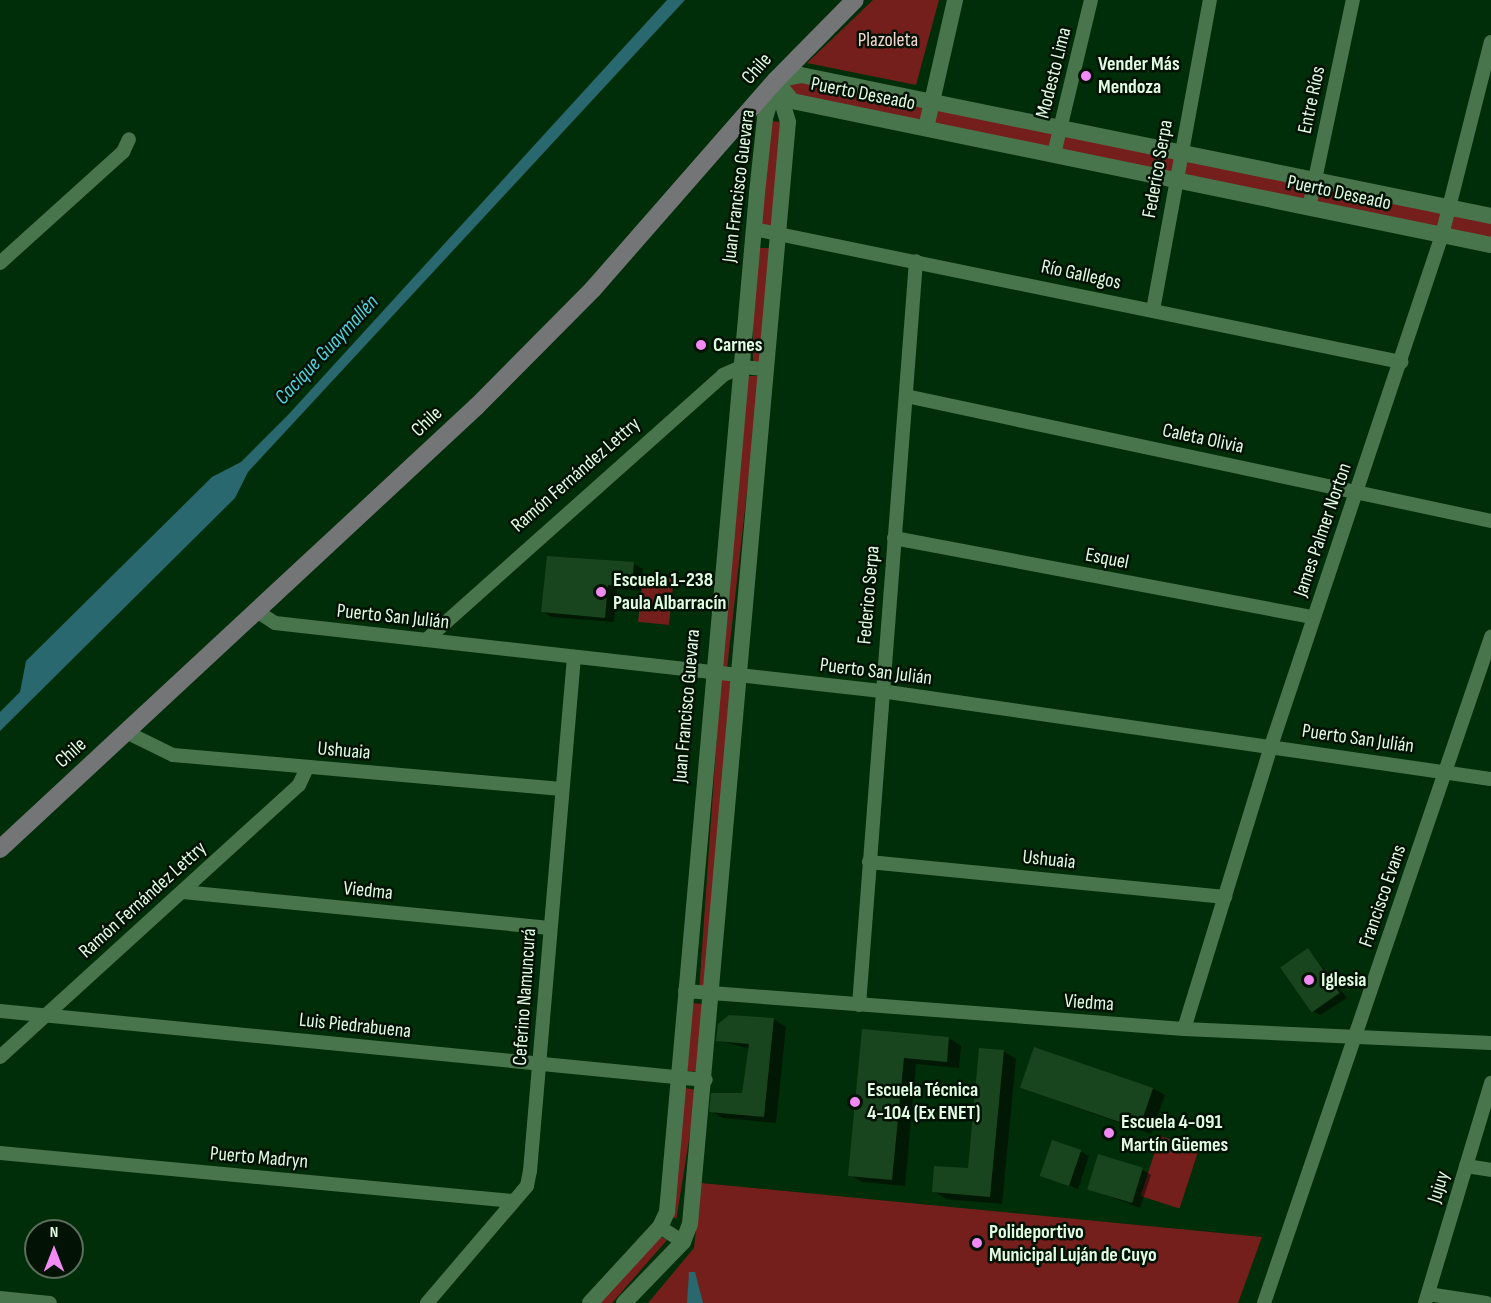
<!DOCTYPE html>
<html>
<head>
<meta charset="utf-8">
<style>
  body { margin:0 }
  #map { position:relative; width:1491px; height:1303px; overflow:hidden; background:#002e08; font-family:"Sofia Sans Condensed",sans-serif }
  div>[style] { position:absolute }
  .green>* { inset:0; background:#751f1d; transform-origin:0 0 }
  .water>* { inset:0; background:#2a686f }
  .shadow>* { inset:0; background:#0007 }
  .building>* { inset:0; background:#18451e; transform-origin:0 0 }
  .minor>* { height:14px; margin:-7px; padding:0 7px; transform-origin:7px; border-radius:7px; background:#49754c }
  .tertiary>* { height:16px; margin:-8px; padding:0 8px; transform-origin:8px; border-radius:8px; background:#49754c }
  .secondary>* { height:18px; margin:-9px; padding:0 9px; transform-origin:9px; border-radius:9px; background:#737576 }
  .dots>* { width:16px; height:16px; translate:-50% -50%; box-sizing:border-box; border:3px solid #021204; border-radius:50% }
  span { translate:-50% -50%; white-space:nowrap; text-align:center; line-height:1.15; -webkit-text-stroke:5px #021204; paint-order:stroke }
  .park-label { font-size:20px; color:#f7d5d1 }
  .poi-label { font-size:20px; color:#e2fbe3; font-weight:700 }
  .left { translate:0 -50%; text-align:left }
  .street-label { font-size:20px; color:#e2fbe3 }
  .water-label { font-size:21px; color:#51d3e2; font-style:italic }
  .north { position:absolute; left:24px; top:1219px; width:60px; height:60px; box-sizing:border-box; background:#021204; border:2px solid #5c6f5d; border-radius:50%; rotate:0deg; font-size:16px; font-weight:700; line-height:24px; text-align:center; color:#e2fbe3 }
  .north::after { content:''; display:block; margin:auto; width:21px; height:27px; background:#f18af4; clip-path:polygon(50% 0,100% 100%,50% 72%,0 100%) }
</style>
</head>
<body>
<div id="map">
  <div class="green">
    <i style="clip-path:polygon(873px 0,939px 0,916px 85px,807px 63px)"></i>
    <i style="clip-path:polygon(801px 75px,1491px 216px,1491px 245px,792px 101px,776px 80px)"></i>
    <i style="left:768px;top:121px;width:14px;height:110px;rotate:4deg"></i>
    <i style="left:753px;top:248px;width:19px;height:118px"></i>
    <i style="clip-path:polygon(741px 376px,760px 376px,727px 669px,713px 669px)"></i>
    <i style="left:643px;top:575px;width:31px;height:47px;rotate:6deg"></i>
    <i style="left:721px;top:677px;width:13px;height:311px;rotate:4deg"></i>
    <i style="left:691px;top:1003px;width:13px;height:68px;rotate:4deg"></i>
    <i style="left:685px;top:1088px;width:12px;height:130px;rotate:9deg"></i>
    <i style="left:1160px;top:1136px;width:41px;height:63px;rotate:18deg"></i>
    <i style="clip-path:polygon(701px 1183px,1262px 1237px,1238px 1303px,648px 1303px,694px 1248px)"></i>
    <i style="clip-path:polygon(657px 1235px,667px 1240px,612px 1303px,597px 1303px)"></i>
  </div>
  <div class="water">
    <i style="clip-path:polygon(667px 0,685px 0,248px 472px,235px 498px,0 731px,0 712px,20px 692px,26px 661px,212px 477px,241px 462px,288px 415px)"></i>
    <i style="clip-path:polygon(689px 1272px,695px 1272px,703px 1303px,687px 1303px)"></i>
  </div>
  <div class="shadow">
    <i style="clip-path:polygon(548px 558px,634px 564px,643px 569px,641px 591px,617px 589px,614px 622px,552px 617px,543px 612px)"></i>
    <i style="clip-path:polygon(1308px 949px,1347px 998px,1320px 1015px,1311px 1010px)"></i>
    <i style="clip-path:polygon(773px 1019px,786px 1027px,776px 1123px,723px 1118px,711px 1111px,744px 1095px,750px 1049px,718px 1040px)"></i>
    <i style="clip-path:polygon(863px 1030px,949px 1038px,961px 1046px,959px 1068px,916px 1064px,905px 1186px,863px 1182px,850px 1175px)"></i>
    <i style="clip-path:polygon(1003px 1051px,1016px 1059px,1002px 1204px,946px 1199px,934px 1191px,969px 1170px)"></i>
    <i style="clip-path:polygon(1021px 1088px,1152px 1088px,1165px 1095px,1151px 1134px)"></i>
    <i style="clip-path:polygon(1080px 1151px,1089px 1156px,1078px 1189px,1042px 1175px)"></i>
    <i style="clip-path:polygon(1142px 1170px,1151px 1175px,1140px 1208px,1088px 1188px)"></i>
  </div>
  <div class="building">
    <i style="clip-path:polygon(547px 556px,634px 562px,632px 586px,608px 585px,605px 618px,541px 612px)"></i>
    <i style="left:1308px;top:948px;width:55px;height:34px;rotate:55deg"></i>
    <i style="clip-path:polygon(729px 1015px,774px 1018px,764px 1117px,709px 1112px,711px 1093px,742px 1093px,749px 1044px,716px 1041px,718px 1024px)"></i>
    <i style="clip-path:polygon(862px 1029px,949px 1037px,947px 1062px,904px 1058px,892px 1180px,848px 1176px)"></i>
    <i style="left:1034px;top:1047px;width:126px;height:43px;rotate:19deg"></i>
    <i style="clip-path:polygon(979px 1048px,1004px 1050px,990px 1197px,932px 1192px,934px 1166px,968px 1168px)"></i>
    <i style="left:1052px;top:1140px;width:31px;height:38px;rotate:19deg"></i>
    <i style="left:1098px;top:1154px;width:47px;height:37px;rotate:17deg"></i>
  </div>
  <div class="minor">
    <i style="left:1054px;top:154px;width:158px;rotate:-76.5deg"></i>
    <i style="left:1309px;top:208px;width:213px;rotate:-78.1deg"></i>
    <i style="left:754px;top:229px;width:661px;rotate:11.62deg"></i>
    <i style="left:0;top:263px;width:166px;rotate:-42.1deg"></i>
    <i style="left:123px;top:152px;width:14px;rotate:-65deg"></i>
    <i style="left:1153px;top:310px;width:315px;rotate:-79.6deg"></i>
    <i style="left:906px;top:396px;width:598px;rotate:12.06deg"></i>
    <i style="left:894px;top:538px;width:426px;rotate:10.7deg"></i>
    <i style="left:258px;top:612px;width:20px;rotate:33deg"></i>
    <i style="left:275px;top:623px;width:610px;rotate:6.4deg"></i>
    <i style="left:881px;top:691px;width:616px;rotate:8.21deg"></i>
    <i style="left:426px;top:640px;width:398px;rotate:-41.7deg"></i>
    <i style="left:723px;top:375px;width:20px;rotate:-24deg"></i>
    <i style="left:741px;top:367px;width:25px;rotate:5deg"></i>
    <i style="left:128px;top:733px;width:50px;rotate:26.1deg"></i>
    <i style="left:173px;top:755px;width:390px;rotate:5deg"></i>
    <i style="left:869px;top:862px;width:358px;rotate:5.6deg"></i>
    <i style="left:183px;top:892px;width:368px;rotate:5.6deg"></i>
    <i style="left:685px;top:991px;width:500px;rotate:4.35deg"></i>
    <i style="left:1184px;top:1029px;width:307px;rotate:2.6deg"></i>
    <i style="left:859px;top:1005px;width:746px;rotate:-85.62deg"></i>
    <i style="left:0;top:1011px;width:709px;rotate:5.58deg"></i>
    <i style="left:1184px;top:1029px;width:296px;rotate:-72.9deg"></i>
    <i style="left:1271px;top:746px;width:539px;rotate:-71.5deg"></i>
    <i style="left:1442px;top:235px;width:199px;rotate:-75.8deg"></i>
    <i style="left:0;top:1057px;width:404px;rotate:-42.3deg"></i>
    <i style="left:299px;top:785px;width:19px;rotate:-65deg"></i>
    <i style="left:0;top:1153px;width:516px;rotate:5.34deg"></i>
    <i style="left:1466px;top:1166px;width:25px;rotate:9deg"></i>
    <i style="left:660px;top:1227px;width:27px;rotate:33deg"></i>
    <i style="left:1428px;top:1294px;width:59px;rotate:8.8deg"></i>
    <i style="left:0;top:1298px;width:50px;rotate:5.7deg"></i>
    <i style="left:427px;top:1303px;width:154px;rotate:-49.5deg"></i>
    <i style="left:527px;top:1186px;width:15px;rotate:-79deg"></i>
    <i style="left:530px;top:1171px;width:516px;rotate:-85.11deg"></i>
    <i style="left:1264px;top:1303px;width:704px;rotate:-71.18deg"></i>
    <i style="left:1425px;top:1303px;width:230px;rotate:-73.3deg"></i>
  </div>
  <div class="tertiary">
    <i style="left:776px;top:80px;width:25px;rotate:-11deg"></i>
    <i style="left:801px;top:75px;width:704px;rotate:11.55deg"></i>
    <i style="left:780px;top:86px;width:19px;rotate:51deg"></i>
    <i style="left:792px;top:101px;width:714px;rotate:11.64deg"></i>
    <i style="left:926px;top:128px;width:131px;rotate:-77.2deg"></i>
    <i style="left:590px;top:1303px;width:103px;rotate:-47.4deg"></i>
    <i style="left:660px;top:1227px;width:17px;rotate:-65deg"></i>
    <i style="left:667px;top:1212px;width:1023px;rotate:-84.95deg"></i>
    <i style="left:757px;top:193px;width:75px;rotate:-83.9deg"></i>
    <i style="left:765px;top:118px;width:39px;rotate:-73deg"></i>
    <i style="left:624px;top:1303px;width:85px;rotate:-46deg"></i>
    <i style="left:683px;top:1242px;width:19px;rotate:-69deg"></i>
    <i style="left:690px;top:1224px;width:1106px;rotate:-84.92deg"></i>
    <i style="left:788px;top:122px;width:43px;rotate:-106.3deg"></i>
  </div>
  <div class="secondary">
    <i style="left:0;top:849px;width:650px;rotate:-42.88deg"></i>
    <i style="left:476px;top:407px;width:166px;rotate:-45.2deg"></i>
    <i style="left:593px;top:289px;width:278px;rotate:-48.8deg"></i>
    <i style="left:776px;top:80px;width:112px;rotate:-45.4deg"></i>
  </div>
  <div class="dots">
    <i style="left:1086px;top:76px;background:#f18af4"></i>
    <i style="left:701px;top:345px;background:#f18af4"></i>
    <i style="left:601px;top:592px;background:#f18af4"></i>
    <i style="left:1309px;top:980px;background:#f18af4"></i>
    <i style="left:855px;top:1102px;background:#f18af4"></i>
    <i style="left:1109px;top:1133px;background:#f18af4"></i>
    <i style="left:977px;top:1243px;background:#f18af4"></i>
  </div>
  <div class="park-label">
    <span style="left:888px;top:40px">Plazoleta</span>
  </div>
  <div class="poi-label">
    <span class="left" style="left:1098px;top:76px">Vender Más<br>Mendoza</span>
    <span class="left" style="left:713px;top:345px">Carnes</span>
    <span class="left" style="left:613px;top:592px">Escuela 1-238<br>Paula Albarracín</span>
    <span class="left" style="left:1321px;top:980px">Iglesia</span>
    <span class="left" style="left:867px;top:1102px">Escuela Técnica<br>4-104 (Ex ENET)</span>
    <span class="left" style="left:1121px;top:1134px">Escuela 4-091<br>Martín Güemes</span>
    <span class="left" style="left:989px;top:1244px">Polideportivo<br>Municipal Luján de Cuyo</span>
  </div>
  <div class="street-label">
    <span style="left:757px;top:69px;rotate:-49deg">Chile</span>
    <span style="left:1054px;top:73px;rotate:-76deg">Modesto Lima</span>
    <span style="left:863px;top:94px;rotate:11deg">Puerto Deseado</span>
    <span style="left:1312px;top:100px;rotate:-78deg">Entre Ríos</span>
    <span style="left:1158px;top:169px;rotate:-80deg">Federico Serpa</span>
    <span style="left:739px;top:186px;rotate:-83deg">Juan Francisco Guevara</span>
    <span style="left:1339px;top:193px;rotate:12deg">Puerto Deseado</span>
    <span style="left:1081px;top:275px;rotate:12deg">Río Gallegos</span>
    <span style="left:427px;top:422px;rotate:-43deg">Chile</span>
    <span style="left:1203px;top:439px;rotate:12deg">Caleta Olivia</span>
    <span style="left:576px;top:475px;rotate:-41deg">Ramón Fernández Lettry</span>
    <span style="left:1323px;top:530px;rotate:-71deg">James Palmer Norton</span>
    <span style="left:1107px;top:559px;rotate:11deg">Esquel</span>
    <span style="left:869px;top:595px;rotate:-85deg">Federico Serpa</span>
    <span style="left:393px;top:617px;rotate:6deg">Puerto San Julián</span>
    <span style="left:876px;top:672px;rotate:7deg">Puerto San Julián</span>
    <span style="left:687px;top:706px;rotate:-85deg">Juan Francisco Guevara</span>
    <span style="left:1358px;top:739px;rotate:8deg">Puerto San Julián</span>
    <span style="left:344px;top:751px;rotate:5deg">Ushuaia</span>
    <span style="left:71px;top:753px;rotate:-42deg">Chile</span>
    <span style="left:1049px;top:860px;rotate:6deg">Ushuaia</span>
    <span style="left:368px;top:891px;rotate:6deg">Viedma</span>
    <span style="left:1383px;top:896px;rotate:-71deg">Francisco Evans</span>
    <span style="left:143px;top:900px;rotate:-42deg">Ramón Fernández Lettry</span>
    <span style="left:525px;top:997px;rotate:-86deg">Ceferino Namuncurá</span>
    <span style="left:1089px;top:1003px;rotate:4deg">Viedma</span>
    <span style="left:355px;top:1026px;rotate:6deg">Luis Piedrabuena</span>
    <span style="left:259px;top:1158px;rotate:5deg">Puerto Madryn</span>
    <span style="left:1439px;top:1187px;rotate:-73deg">Jujuy</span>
  </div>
  <div class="water-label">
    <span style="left:327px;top:350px;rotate:-47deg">Cacique Guaymallén</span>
  </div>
  <div class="north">N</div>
</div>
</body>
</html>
